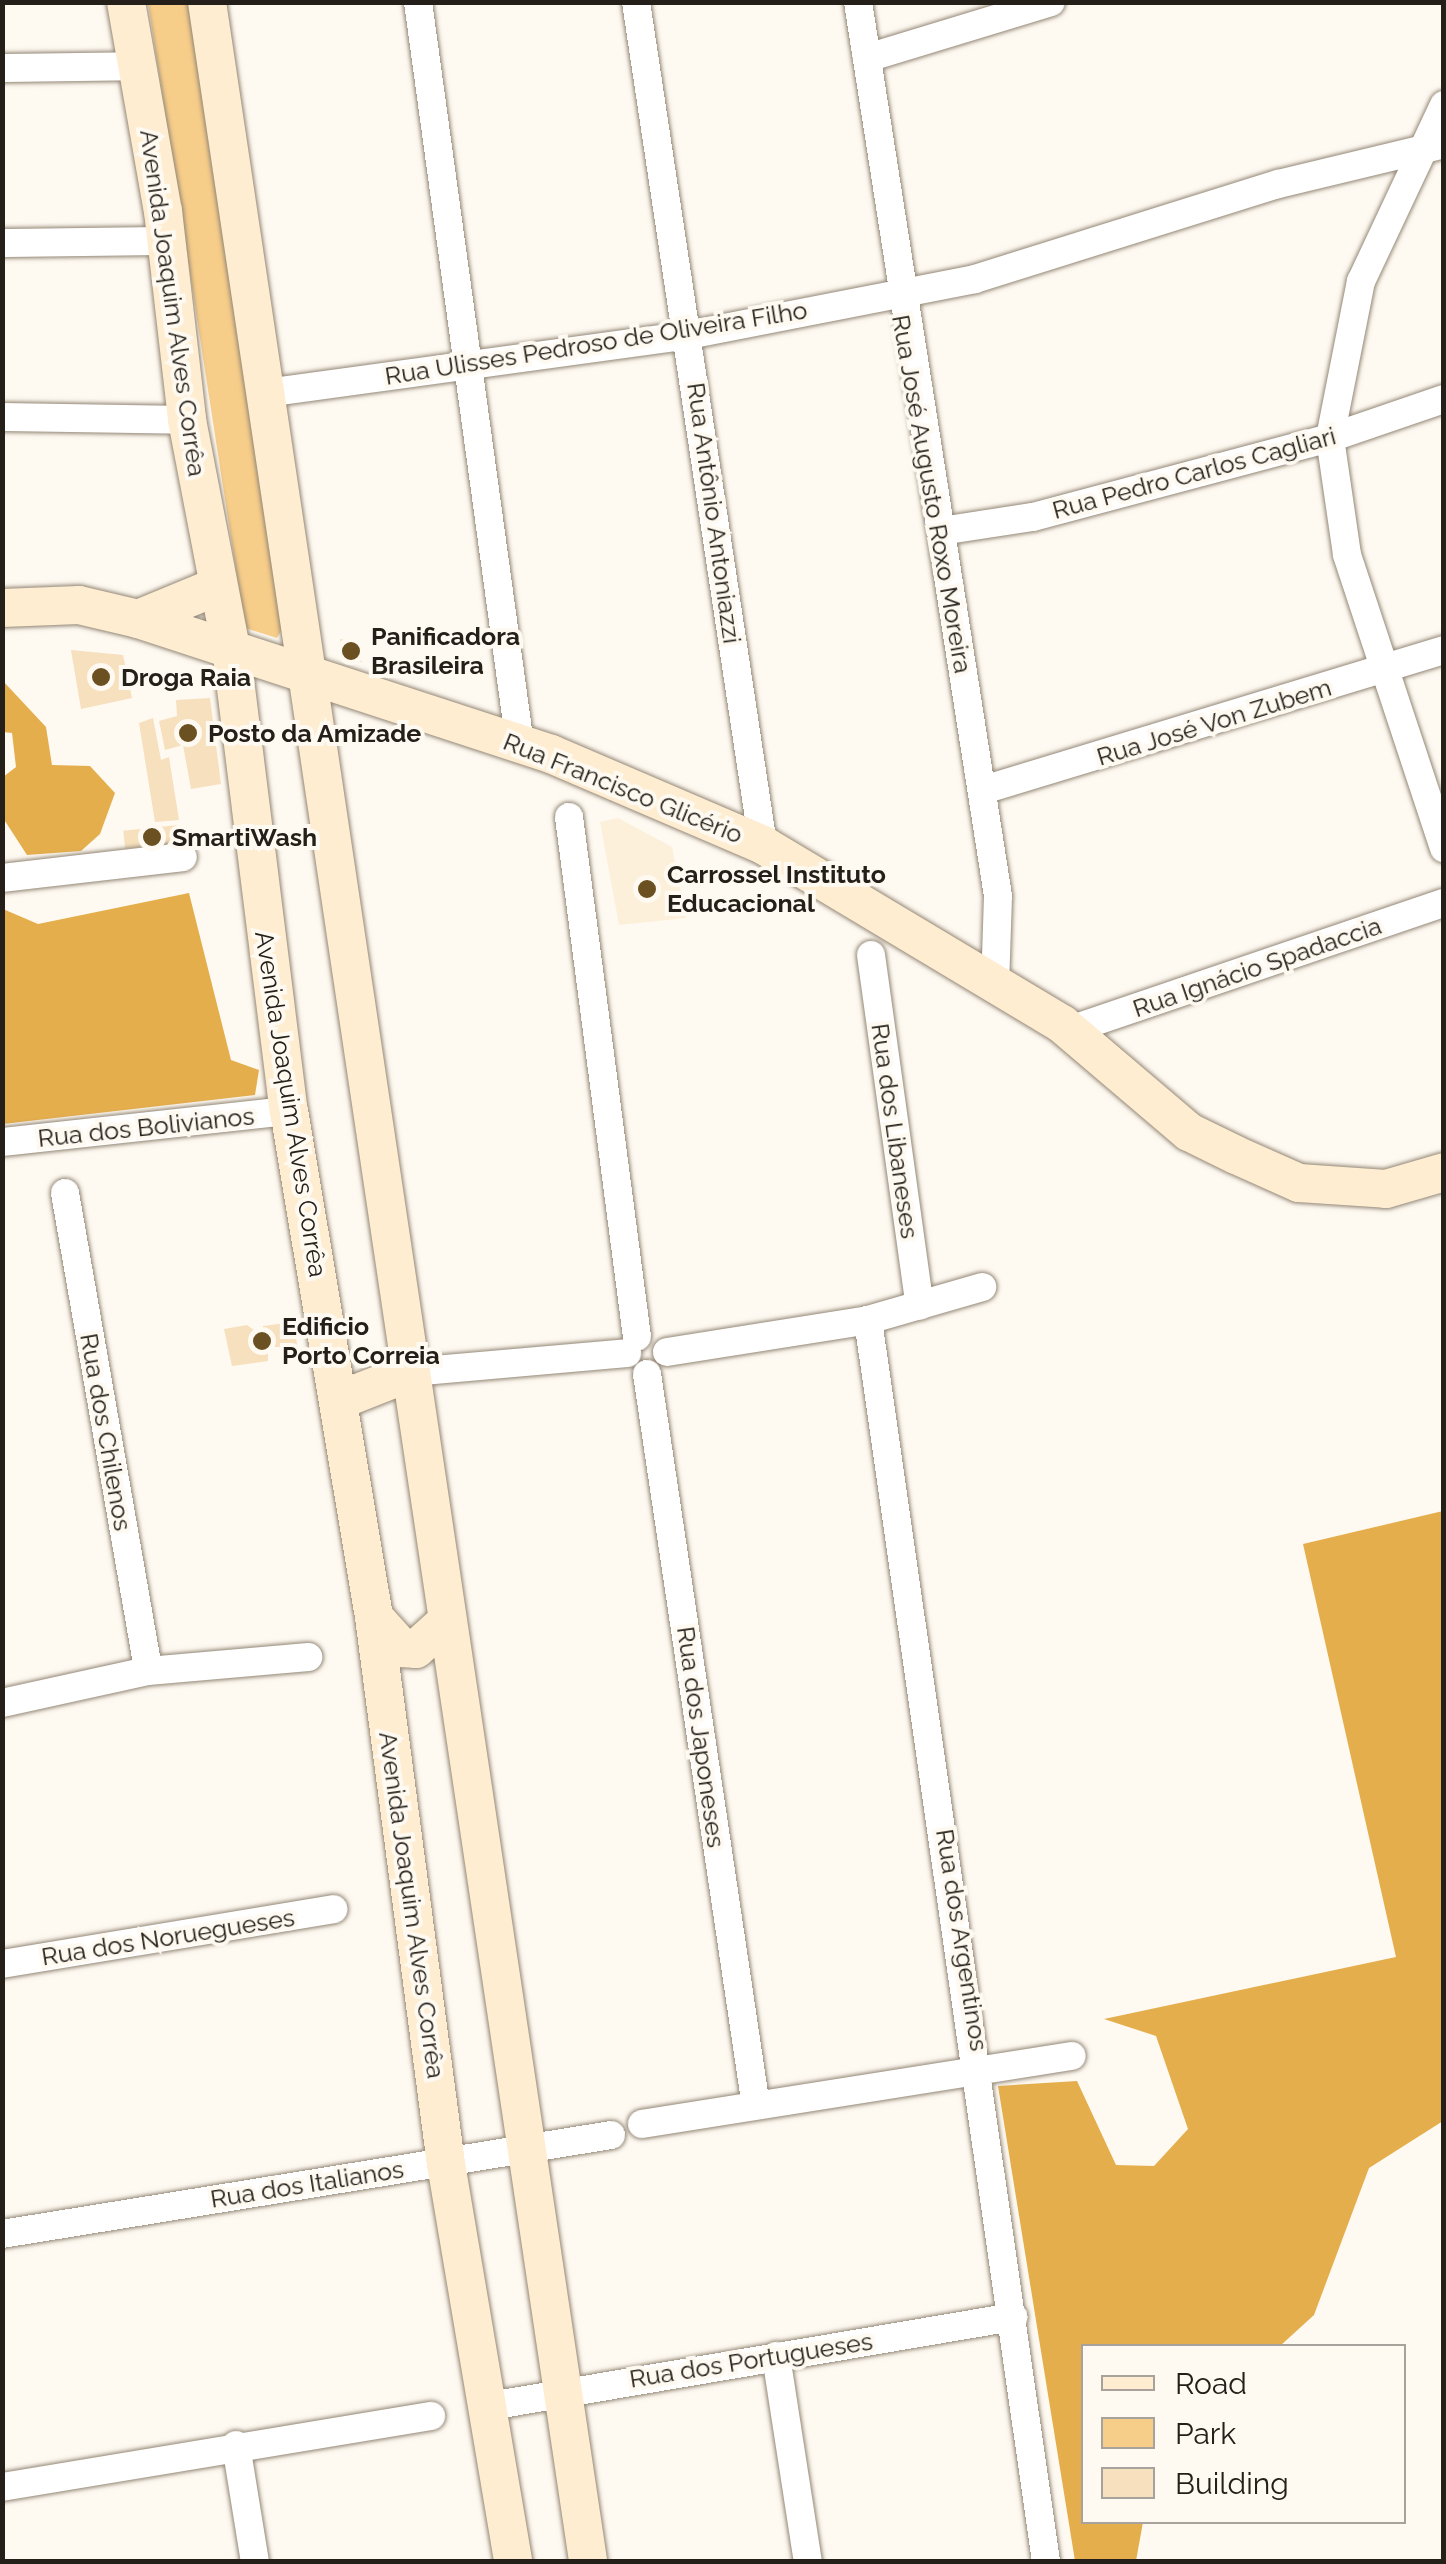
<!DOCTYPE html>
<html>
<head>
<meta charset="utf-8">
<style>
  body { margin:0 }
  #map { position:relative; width:1446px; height:2564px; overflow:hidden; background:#fef9f1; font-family:Raleway,sans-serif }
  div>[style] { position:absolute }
  .built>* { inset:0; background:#fdf0db }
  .green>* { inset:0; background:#f7cd8a }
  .forest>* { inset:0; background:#e5ae4d }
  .building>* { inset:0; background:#f7e0bd; transform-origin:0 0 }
  .roads { filter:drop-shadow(0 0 2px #938776) drop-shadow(0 0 2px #938776) }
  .street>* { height:28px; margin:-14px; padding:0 14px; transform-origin:14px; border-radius:14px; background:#fff }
  .secondary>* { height:38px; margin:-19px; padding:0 19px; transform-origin:19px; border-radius:19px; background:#feedd1 }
  .dots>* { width:28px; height:28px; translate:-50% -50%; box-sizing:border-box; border:5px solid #fef9f1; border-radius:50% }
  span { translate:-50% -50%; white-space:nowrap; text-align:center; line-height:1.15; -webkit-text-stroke:8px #fef9f1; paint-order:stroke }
  .street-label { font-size:25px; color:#242019 }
  .poi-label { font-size:25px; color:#242019; font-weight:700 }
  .left { translate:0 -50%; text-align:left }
  .frame { position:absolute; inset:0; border:5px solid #242019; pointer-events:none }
  .legend { position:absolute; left:1081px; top:2344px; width:325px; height:180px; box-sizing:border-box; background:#fef9f1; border:2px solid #a7a29b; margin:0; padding:12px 18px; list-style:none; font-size:30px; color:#242019 }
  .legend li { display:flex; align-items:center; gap:20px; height:50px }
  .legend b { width:50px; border:2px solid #a7a29b }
</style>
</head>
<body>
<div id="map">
  <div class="built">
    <i style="clip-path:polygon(618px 818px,672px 847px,686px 918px,619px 925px,600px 822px)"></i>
  </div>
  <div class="green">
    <i style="clip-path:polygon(148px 3px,193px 3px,287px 621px,277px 638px,245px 628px)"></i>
  </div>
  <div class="forest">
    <i style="clip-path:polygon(3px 681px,46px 727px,52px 765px,90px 766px,115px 793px,100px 834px,81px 851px,27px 855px,3px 818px,3px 777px,16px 767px,12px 733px,3px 732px)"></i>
    <i style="clip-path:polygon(189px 893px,231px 1060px,259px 1070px,255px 1095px,3px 1124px,3px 909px,38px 924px)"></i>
    <i style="clip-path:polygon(1443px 1511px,1443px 2121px,1369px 2168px,1314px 2315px,1280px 2346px,1084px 2346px,1084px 2522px,1143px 2522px,1136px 2561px,1075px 2561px,998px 2086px,1077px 2081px,1116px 2165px,1154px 2166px,1188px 2129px,1156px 2036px,1104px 2019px,1396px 1957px,1303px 1544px)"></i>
  </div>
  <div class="building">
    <i style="clip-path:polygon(340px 639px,357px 641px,362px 662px,344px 662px)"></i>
    <i style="clip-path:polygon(71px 650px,123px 655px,132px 698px,81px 709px)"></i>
    <i style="clip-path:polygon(210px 698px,221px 784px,191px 789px,183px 745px,165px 750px,159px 721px,177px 716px,176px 700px)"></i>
    <i style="clip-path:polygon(153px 718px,161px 760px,169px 757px,179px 820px,155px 822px,139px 723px)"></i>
    <i style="left:178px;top:825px;width:18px;height:55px;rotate:84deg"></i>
    <i style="clip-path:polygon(294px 1322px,299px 1359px,280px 1362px,281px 1347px,268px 1347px,268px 1361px,232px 1366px,224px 1329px,247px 1325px,262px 1336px,263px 1326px)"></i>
  </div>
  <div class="roads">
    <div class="street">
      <i style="left:418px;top:2px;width:750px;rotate:82.18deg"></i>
      <i style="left:636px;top:2px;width:853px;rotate:81.43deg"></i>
      <i style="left:858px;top:2px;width:905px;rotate:81.1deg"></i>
      <i style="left:998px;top:896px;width:91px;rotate:91.9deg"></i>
      <i style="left:867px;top:58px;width:192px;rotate:-16.9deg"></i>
      <i style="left:2px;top:68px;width:135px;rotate:-0.8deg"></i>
      <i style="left:1444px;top:105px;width:195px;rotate:115.2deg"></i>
      <i style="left:1361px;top:281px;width:160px;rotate:101.2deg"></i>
      <i style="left:1330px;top:438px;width:118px;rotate:81.7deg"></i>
      <i style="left:1347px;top:555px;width:309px;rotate:71.7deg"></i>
      <i style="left:2px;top:243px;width:164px;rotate:-0.7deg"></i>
      <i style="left:266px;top:393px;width:426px;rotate:-7.8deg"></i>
      <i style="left:688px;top:335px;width:292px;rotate:-11deg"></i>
      <i style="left:975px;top:279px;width:318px;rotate:-17.4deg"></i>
      <i style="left:1278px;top:184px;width:171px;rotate:-13.5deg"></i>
      <i style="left:2px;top:417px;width:185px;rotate:0.9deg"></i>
      <i style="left:941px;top:531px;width:93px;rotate:-8.7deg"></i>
      <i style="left:1033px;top:517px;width:307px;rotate:-14.9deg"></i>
      <i style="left:1330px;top:438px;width:120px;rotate:-18.9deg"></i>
      <i style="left:983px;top:790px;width:482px;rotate:-16.9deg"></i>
      <i style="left:569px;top:817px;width:524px;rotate:82.55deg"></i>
      <i style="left:2px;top:878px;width:182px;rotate:-6.6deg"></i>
      <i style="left:871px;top:955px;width:354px;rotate:82.1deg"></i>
      <i style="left:1070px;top:1030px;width:395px;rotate:-18.8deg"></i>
      <i style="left:2px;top:1142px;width:289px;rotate:-6.2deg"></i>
      <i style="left:65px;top:1193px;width:485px;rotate:80.1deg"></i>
      <i style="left:868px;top:1320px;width:1255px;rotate:81.84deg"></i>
      <i style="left:667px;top:1352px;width:204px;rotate:-9deg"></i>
      <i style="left:868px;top:1320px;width:119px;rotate:-16.1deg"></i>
      <i style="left:411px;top:1372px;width:217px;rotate:-5deg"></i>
      <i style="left:647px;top:1374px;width:734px;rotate:81.54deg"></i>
      <i style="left:2px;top:1703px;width:149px;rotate:-12.4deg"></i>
      <i style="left:148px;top:1671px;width:161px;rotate:-5deg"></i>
      <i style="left:2px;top:1964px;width:336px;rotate:-9.4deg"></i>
      <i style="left:642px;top:2124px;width:435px;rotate:-9deg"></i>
      <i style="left:2px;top:2234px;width:617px;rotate:-9.23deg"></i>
      <i style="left:776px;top:2356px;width:208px;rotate:81.2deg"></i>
      <i style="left:490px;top:2406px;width:531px;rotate:-9.66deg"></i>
      <i style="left:236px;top:2445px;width:119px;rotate:80.8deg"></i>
      <i style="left:2px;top:2487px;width:435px;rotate:-9.4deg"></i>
    </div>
    <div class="secondary">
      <i style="left:126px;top:2px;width:212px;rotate:80deg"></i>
      <i style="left:163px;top:211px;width:210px;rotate:83.4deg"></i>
      <i style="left:187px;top:420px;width:232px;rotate:79.1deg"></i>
      <i style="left:231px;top:648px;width:467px;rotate:82.9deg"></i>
      <i style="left:289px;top:1111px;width:513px;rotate:80.46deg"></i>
      <i style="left:374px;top:1617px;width:552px;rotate:82.5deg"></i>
      <i style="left:446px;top:2164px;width:404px;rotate:80.4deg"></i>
      <i style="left:207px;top:2px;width:2588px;rotate:81.53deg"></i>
      <i style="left:2px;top:608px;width:77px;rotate:-2.2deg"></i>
      <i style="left:79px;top:605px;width:61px;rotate:13.3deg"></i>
      <i style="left:138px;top:619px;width:435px;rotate:18.1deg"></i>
      <i style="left:551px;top:754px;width:231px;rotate:23.2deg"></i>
      <i style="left:763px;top:845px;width:348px;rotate:30.9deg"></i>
      <i style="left:1062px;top:1024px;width:167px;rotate:40.4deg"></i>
      <i style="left:1189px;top:1132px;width:52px;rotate:26.1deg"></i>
      <i style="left:1236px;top:1155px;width:69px;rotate:24deg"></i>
      <i style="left:1299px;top:1183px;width:87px;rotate:3.9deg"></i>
      <i style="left:1386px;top:1189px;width:60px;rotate:-16.3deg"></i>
      <i style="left:138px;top:619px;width:87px;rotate:-22.4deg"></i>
      <i style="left:340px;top:1400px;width:76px;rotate:-21.5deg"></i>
      <i style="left:374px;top:1617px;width:42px;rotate:47.9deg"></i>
      <i style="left:402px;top:1648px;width:14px;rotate:4deg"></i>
      <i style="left:416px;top:1649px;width:40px;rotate:-42deg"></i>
    </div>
  </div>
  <div class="dots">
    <i style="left:351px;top:651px;background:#6b5022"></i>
    <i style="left:101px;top:677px;background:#6b5022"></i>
    <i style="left:188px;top:733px;background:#6b5022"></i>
    <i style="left:152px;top:837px;background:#6b5022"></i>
    <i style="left:647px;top:889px;background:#6b5022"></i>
    <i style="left:262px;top:1341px;background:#6b5022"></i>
  </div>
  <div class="street-label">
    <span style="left:173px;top:303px;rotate:82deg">Avenida Joaquim Alves Corrêa</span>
    <span style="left:596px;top:343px;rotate:-9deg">Rua Ulisses Pedroso de Oliveira Filho</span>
    <span style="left:1194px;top:473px;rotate:-15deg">Rua Pedro Carlos Cagliari</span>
    <span style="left:932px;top:494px;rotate:80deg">Rua José Augusto Roxo Moreira</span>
    <span style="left:714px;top:513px;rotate:82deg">Rua Antônio Antoniazzi</span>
    <span style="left:1214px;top:722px;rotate:-17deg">Rua José Von Zubem</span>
    <span style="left:623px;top:788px;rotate:22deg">Rua Francisco Glicério</span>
    <span style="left:1257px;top:967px;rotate:-19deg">Rua Ignácio Spadaccia</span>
    <span style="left:291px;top:1104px;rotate:81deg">Avenida Joaquim Alves Corrêa</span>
    <span style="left:146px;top:1127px;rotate:-6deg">Rua dos Bolivianos</span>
    <span style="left:895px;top:1131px;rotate:82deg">Rua dos Libaneses</span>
    <span style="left:106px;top:1432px;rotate:80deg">Rua dos Chilenos</span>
    <span style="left:701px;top:1737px;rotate:82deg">Rua dos Japoneses</span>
    <span style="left:412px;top:1905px;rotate:82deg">Avenida Joaquim Alves Corrêa</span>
    <span style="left:168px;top:1937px;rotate:-9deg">Rua dos Noruegueses</span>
    <span style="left:962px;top:1940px;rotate:81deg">Rua dos Argentinos</span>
    <span style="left:307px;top:2184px;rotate:-9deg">Rua dos Italianos</span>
    <span style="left:751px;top:2360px;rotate:-9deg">Rua dos Portugueses</span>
  </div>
  <div class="poi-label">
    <span class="left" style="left:371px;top:651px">Panificadora<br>Brasileira</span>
    <span class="left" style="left:121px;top:677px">Droga Raia</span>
    <span class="left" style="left:208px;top:733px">Posto da Amizade</span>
    <span class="left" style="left:172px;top:837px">SmartiWash</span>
    <span class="left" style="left:667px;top:889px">Carrossel Instituto<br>Educacional</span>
    <span class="left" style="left:282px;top:1341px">Edificio<br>Porto Correia</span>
  </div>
  <div class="frame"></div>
  <ul class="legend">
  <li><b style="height:12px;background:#feedd1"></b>Road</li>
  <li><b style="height:28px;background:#f7cd8a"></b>Park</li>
  <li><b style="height:28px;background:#f7e0bd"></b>Building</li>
  </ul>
</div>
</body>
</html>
